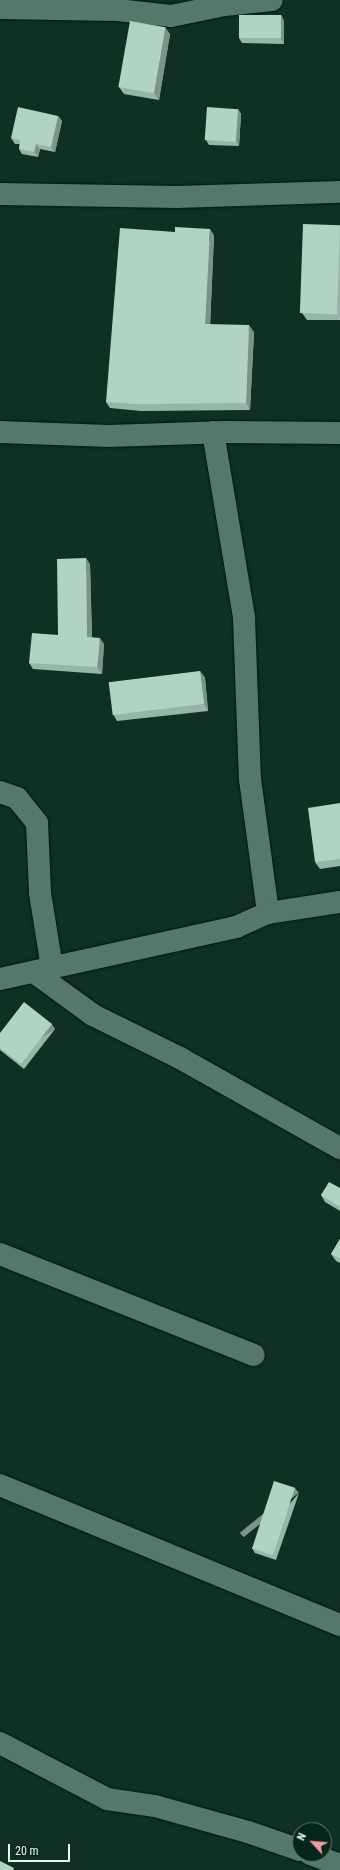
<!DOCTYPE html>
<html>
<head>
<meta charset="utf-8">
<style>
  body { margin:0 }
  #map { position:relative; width:340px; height:1870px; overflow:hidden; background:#103024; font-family:"Roboto Condensed",sans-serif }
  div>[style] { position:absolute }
  .roads { filter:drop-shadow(0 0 1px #00170e) drop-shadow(0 0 1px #00170e) }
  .minor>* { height:22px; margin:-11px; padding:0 11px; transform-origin:11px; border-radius:11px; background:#567769 }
  .wall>* { inset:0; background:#97b5a9 }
  .shaded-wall>* { inset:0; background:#7b9489; transform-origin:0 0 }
  .building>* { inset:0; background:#b0d3c4; transform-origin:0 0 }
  span { translate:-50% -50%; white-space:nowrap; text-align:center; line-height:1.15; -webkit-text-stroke:4px #05261b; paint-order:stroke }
  .north { position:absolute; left:292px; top:1822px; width:40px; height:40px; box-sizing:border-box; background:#05261b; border:1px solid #5f7a71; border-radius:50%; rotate:296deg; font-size:11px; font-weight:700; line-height:16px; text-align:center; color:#e7f9f1 }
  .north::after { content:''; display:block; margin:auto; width:14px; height:18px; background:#f59b9e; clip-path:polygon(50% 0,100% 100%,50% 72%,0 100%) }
  .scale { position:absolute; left:8px; top:1844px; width:62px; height:18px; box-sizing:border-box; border:2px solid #e7f9f1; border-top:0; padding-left:5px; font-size:12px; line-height:14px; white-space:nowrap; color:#e7f9f1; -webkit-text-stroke:3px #05261b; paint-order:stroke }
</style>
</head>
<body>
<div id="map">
  <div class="roads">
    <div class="minor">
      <i style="left:0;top:8px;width:117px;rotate:1deg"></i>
      <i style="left:117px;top:10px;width:54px;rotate:6.3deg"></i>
      <i style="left:171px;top:16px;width:55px;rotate:-11.5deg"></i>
      <i style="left:225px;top:5px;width:47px;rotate:-6.1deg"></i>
      <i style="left:0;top:194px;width:177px;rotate:1deg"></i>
      <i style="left:177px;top:197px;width:163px;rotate:-1.8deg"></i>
      <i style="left:0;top:432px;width:109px;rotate:2.1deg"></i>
      <i style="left:109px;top:436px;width:117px;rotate:-2deg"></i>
      <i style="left:226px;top:432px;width:114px;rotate:0.5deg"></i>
      <i style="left:213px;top:432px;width:189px;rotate:80.5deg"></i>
      <i style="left:244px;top:618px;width:161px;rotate:87.9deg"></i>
      <i style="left:250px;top:779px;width:135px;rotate:82.3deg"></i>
      <i style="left:0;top:792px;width:18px;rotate:19deg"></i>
      <i style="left:17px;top:798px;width:32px;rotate:51deg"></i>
      <i style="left:37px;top:823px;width:70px;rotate:87.5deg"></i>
      <i style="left:40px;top:893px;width:76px;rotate:80.9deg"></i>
      <i style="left:34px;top:972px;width:73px;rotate:36.1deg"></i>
      <i style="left:93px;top:1015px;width:97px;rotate:26.3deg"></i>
      <i style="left:180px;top:1058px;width:184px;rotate:29.4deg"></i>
      <i style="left:0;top:979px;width:242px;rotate:-12.4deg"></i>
      <i style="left:236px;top:927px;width:35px;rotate:-24deg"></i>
      <i style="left:268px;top:913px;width:73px;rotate:-8.7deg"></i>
      <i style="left:0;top:1254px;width:273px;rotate:21.7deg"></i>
      <i style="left:0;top:1485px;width:368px;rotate:22.4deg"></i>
      <i style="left:0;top:1743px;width:121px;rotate:27.6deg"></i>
      <i style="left:107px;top:1799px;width:49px;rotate:8.3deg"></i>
      <i style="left:155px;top:1806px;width:97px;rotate:15.6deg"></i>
      <i style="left:248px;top:1832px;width:55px;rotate:19.1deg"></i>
      <i style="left:310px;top:1854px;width:32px;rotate:20deg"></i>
    </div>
  </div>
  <div class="wall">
    <i style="clip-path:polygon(281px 15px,284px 21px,284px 44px,242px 43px,239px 38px)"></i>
    <i style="clip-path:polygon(170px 34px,159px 100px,124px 94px,119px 87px)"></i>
    <i style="clip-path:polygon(238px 109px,241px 114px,239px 146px,209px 145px,206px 140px)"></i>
    <i style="clip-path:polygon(58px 116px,62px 121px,55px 152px,40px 149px,38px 157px,22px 154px,19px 149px,20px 144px,15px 144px,11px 138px)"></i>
    <i style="clip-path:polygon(340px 225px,340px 320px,307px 320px,302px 313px)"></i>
    <i style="clip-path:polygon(214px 235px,210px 324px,254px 332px,250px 410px,141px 411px,110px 408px,106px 402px)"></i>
    <i style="clip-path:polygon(90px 564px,92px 637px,104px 644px,102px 674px,33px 669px,29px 663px,58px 635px)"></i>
    <i style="clip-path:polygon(200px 671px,205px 678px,208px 711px,117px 721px,113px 714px)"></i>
    <i style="clip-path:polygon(340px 803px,340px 866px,320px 869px,315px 862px)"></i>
    <i style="clip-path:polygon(55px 1029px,24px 1069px,0 1050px,0 1033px)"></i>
    <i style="clip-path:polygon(340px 1188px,340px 1211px,325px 1202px,321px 1195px)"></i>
    <i style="clip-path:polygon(340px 1239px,340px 1263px,336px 1261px,331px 1254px)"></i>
    <i style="clip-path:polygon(299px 1493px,276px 1560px,255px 1553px,252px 1548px)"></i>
  </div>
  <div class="shaded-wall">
    <i style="clip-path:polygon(281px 15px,284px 21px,284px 44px,280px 38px)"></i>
    <i style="clip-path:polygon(165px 27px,170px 34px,159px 100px,154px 93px)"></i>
    <i style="clip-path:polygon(238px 109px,241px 114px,239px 146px,236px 141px)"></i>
    <i style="clip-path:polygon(58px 116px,62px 121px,55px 152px,51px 147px)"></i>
    <i style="clip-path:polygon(36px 144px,40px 149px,38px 157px,34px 152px)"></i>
    <i style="clip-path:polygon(210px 229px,214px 235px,210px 330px,205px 324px)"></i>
    <i style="clip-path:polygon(249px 325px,254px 332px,250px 410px,246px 403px)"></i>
    <i style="clip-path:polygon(86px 558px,90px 564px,92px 643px,87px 637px)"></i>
    <i style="clip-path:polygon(100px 638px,104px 644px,102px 674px,97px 667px)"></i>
    <i style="clip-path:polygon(200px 671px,205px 678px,208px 711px,204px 704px)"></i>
    <i style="left:52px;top:1024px;width:6px;height:51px;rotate:59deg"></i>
    <i style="left:295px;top:1488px;width:6px;height:71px;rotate:51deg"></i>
  </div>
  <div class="building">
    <i style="left:239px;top:15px;width:42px;height:23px"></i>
    <i style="left:130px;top:21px;width:36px;height:67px;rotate:10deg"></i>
    <i style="clip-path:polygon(18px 107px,58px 116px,51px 147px,36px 144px,34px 152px,19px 149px,20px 140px,11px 138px)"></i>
    <i style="left:207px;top:107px;width:31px;height:33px;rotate:4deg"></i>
    <i style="left:303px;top:224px;width:37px;height:89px;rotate:2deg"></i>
    <i style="clip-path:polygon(175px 227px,210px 229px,205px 324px,249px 325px,246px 403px,137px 404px,106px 402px,120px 228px,175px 232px)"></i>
    <i style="clip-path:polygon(86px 558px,87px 637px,100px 638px,97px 667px,29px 663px,32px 633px,58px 635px,57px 559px)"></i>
    <i style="left:200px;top:671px;width:33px;height:92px;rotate:83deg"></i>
    <i style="clip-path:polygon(340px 803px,340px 859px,315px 862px,308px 808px)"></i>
    <i style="clip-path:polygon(24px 1002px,52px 1024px,21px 1064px,0 1048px,0 1033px)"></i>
    <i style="clip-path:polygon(329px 1182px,340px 1188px,340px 1207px,321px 1195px)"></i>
    <i style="clip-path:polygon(340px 1239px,340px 1259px,331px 1254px)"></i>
    <i style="left:274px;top:1481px;width:22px;height:71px;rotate:18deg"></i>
    <i style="clip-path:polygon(0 1861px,14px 1868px,13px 1870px,0 1870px)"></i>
  </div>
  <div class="north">N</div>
  <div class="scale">20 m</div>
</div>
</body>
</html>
